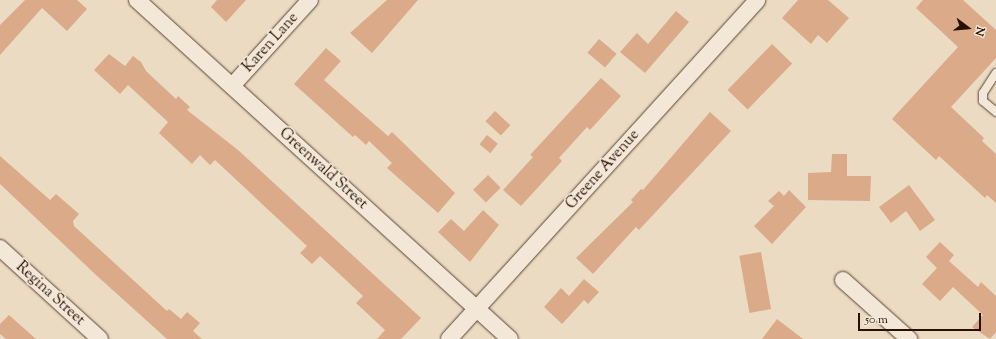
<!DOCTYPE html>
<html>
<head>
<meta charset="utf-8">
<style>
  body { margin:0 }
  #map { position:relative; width:996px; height:339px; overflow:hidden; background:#ecdbc3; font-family:"Sorts Mill Goudy",serif }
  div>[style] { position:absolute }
  .building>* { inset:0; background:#daaa89; transform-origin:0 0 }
  .roads { filter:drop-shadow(0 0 1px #594332) drop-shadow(0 0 1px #594332) }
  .lane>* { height:8px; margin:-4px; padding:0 4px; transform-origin:4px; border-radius:4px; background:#f3e8d8 }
  .street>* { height:16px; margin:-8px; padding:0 8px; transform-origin:8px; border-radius:8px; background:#f3e8d8 }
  span { translate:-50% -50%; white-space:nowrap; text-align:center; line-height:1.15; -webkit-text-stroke:3.5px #f3e8d8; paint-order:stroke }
  .street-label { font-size:15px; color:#281002 }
  .north { position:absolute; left:948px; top:8px; width:40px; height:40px; -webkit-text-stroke:3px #f3e8d8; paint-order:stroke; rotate:106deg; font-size:11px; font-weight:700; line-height:16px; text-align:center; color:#281002 }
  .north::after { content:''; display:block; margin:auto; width:14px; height:18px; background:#281002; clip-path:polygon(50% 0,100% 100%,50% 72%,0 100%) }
  .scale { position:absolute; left:858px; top:313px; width:123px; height:18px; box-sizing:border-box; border:2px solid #281002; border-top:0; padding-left:5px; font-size:12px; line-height:14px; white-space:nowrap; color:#281002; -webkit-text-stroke:3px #f3e8d8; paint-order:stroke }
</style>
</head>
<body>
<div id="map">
  <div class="building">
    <i style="clip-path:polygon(25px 0,77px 0,87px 9px,67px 31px,42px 8px,0 55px,0 25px)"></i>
    <i style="clip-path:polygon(217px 0,246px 0,226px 22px,211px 7px)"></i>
    <i style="clip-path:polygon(387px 0,418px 0,372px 53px,350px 33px)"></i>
    <i style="clip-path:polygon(798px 0,828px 0,849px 18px,827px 43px,818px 35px,811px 44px,782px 18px)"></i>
    <i style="clip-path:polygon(923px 0,963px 0,996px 30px,996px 58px,951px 107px,984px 138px,982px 141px,996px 154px,996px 203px,987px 195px,985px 198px,939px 156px,936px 160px,892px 119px,958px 47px,916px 8px)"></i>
    <i style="clip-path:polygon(676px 11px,689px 22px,645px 73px,620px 52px,637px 33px,648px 44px)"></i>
    <i style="left:599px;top:39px;width:23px;height:18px;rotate:40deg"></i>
    <i style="left:772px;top:44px;width:28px;height:64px;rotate:44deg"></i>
    <i style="clip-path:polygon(326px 48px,341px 61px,324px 80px,388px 136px,392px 132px,455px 193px,438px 213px,387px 168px,392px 163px,369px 141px,366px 145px,355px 135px,353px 137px,294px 84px)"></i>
    <i style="clip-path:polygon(109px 54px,125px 66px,133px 56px,141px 62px,146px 71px,176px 99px,178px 96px,190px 107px,187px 110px,238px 150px,421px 318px,401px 339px,377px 339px,385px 330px,356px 303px,363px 296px,320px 256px,312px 264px,300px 253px,307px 246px,215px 160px,210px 165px,200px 155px,192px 164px,159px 133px,168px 122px,128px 85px,120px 94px,94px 70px)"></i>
    <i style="clip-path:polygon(601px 78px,621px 96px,590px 130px,587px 127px,559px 158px,562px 161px,521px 206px,503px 190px,533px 157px,530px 155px)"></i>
    <i style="left:495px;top:111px;width:21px;height:14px;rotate:43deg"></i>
    <i style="clip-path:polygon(710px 112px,731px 131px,639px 230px,636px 227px,593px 274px,576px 258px,633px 202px,631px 200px,641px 189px,643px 190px)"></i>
    <i style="left:487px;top:135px;width:14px;height:12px;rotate:39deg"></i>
    <i style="clip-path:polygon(832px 154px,847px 154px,847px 176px,871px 176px,870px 201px,808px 200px,808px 173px,831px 172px)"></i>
    <i style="clip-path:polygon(0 156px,50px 200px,56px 194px,79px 214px,73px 221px,74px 226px,167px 311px,169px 309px,181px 319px,187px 312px,200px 323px,193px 331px,202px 339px,167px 339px,96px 275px,0 184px)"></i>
    <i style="left:488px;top:175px;width:18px;height:21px;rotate:45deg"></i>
    <i style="clip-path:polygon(909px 185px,935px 220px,920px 231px,906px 211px,891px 223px,879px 207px)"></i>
    <i style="clip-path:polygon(789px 190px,806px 207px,772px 244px,754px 226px,774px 206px,768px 201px,779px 191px,784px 196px)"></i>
    <i style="clip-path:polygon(483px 210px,499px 225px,470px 262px,438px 232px,451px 219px,464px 231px)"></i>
    <i style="clip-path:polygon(940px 242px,954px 255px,949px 261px,978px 287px,981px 282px,996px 296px,996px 332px,990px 339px,972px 327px,983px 315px,953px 287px,940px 301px,922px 284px,937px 268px,926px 257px)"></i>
    <i style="left:761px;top:252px;width:58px;height:22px;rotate:80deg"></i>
    <i style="clip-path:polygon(584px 279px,599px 292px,588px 304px,584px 300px,562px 324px,544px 307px,561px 288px,569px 296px)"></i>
    <i style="clip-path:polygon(9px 315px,36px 339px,6px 339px,0 334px,0 324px)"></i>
    <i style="clip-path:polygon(777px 319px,803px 339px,762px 339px)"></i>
  </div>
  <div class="roads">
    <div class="lane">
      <i style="left:996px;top:73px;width:24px;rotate:123deg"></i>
      <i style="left:983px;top:93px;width:8px;rotate:90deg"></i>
      <i style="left:983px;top:101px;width:17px;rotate:40deg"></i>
    </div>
    <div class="street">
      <i style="left:137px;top:0;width:504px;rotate:42.27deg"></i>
      <i style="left:232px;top:86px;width:116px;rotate:-47.8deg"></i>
      <i style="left:0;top:248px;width:135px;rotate:42.3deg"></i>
      <i style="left:843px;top:280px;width:89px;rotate:41.8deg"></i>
      <i style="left:449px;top:339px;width:458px;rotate:-47.7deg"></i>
    </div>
  </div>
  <div class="street-label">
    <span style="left:271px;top:43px;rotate:-48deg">Karen Lane</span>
    <span style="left:323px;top:169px;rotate:42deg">Greenwald Street</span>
    <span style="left:603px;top:170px;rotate:-48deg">Greene Avenue</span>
    <span style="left:50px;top:294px;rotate:42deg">Regina Street</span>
  </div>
  <div class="north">N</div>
  <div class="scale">50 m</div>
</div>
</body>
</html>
